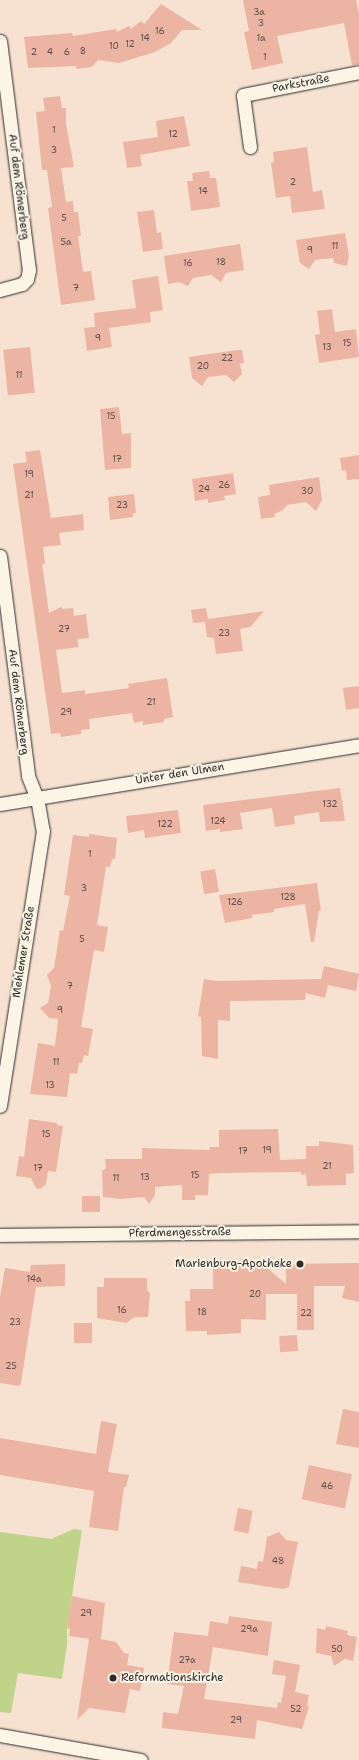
<!DOCTYPE html>
<html>
<head>
<meta charset="utf-8">
<style>
  body { margin:0 }
  #map { position:relative; width:359px; height:1760px; overflow:hidden; background:#f7e2d1; font-family:"Shantell Sans",sans-serif }
  div>[style] { position:absolute }
  .green>* { inset:0; background:#bfd489 }
  .building>* { inset:0; background:#ecb4a3; transform-origin:0 0 }
  .roads { filter:drop-shadow(0 0 1px #2b2b2b) drop-shadow(0 0 1px #2b2b2b) }
  .street>* { height:13px; margin:-6.5px; padding:0 6.5px; transform-origin:6.5px; border-radius:6.5px; background:#fcf5e5 }
  .dots>* { width:11px; height:11px; translate:-50% -50%; box-sizing:border-box; border:2px solid #fcf5e5; border-radius:50% }
  span { translate:-50% -50%; white-space:nowrap; text-align:center; line-height:1.15; -webkit-text-stroke:4px #fcf5e5; paint-order:stroke }
  .number-label { font-size:9px; color:#5b4d49 }
  .number-label span { -webkit-text-stroke-width:0 }
  .street-label { font-size:11px; color:#2b2b2b }
  .poi-label { font-size:11px; color:#2b2b2b }
  .right { translate:-100% -50%; text-align:right }
  .left { translate:0 -50%; text-align:left }
</style>
</head>
<body>
<div id="map">
  <div class="green">
    <i style="clip-path:polygon(74px 1529px,82px 1530px,67px 1629px,67px 1644px,62px 1679px,18px 1673px,11px 1713px,0 1712px,0 1532px,51px 1539px)"></i>
  </div>
  <div class="building">
    <i style="clip-path:polygon(243px 0,356px 0,359px 15px,359px 64px,352px 65px,344px 23px,277px 36px,283px 63px,252px 70px,244px 32px,249px 31px)"></i>
    <i style="clip-path:polygon(161px 4px,202px 30px,182px 30px,171px 43px,155px 52px,119px 63px,98px 60px,92px 67px,77px 69px,76px 66px,28px 68px,24px 37px,72px 33px,73px 36px,116px 29px,117px 32px,129px 26px,131px 29px,141px 21px,144px 24px)"></i>
    <i style="clip-path:polygon(60px 96px,62px 108px,66px 108px,66px 124px,74px 167px,61px 168px,66px 202px,73px 201px,74px 212px,78px 212px,81px 236px,78px 236px,83px 272px,91px 271px,95px 300px,61px 305px,48px 208px,52px 207px,47px 170px,42px 170px,36px 112px,45px 111px,43px 98px)"></i>
    <i style="clip-path:polygon(184px 116px,190px 146px,140px 155px,142px 166px,127px 168px,123px 142px,158px 137px,156px 121px)"></i>
    <i style="clip-path:polygon(307px 147px,313px 192px,322px 190px,325px 209px,292px 213px,290px 196px,276px 198px,271px 163px,274px 162px,273px 152px)"></i>
    <i style="clip-path:polygon(209px 171px,210px 178px,216px 178px,220px 207px,191px 211px,187px 181px,193px 181px,192px 173px)"></i>
    <i style="clip-path:polygon(154px 210px,157px 233px,161px 232px,163px 249px,143px 252px,137px 212px)"></i>
    <i style="clip-path:polygon(345px 233px,349px 255px,347px 266px,334px 263px,333px 258px,315px 260px,309px 269px,300px 263px,296px 240px)"></i>
    <i style="clip-path:polygon(240px 244px,244px 270px,226px 273px,221px 282px,211px 275px,193px 278px,188px 286px,179px 282px,168px 284px,164px 256px)"></i>
    <i style="clip-path:polygon(158px 276px,163px 310px,150px 312px,151px 322px,109px 328px,112px 347px,87px 351px,84px 328px,95px 327px,94px 313px,136px 308px,132px 280px)"></i>
    <i style="clip-path:polygon(332px 309px,335px 332px,356px 329px,359px 357px,319px 363px,315px 335px,320px 334px,317px 311px)"></i>
    <i style="left:30px;top:347px;width:46px;height:27px;rotate:84deg"></i>
    <i style="clip-path:polygon(237px 350px,242px 350px,244px 363px,240px 364px,242px 374px,234px 382px,226px 375px,208px 377px,202px 386px,192px 378px,189px 357px)"></i>
    <i style="clip-path:polygon(119px 407px,122px 434px,131px 433px,131px 468px,105px 470px,100px 409px)"></i>
    <i style="clip-path:polygon(40px 450px,51px 518px,83px 514px,84px 530px,59px 533px,61px 545px,43px 547px,45px 564px,42px 564px,49px 613px,61px 607px,63px 609px,73px 608px,74px 616px,86px 614px,89px 638px,77px 639px,79px 647px,56px 650px,62px 693px,85px 690px,85px 694px,129px 688px,128px 684px,167px 678px,173px 717px,164px 719px,164px 722px,143px 725px,143px 721px,134px 723px,132px 713px,89px 719px,90px 729px,81px 730px,81px 734px,61px 737px,60px 733px,51px 734px,13px 464px,27px 462px,25px 452px)"></i>
    <i style="clip-path:polygon(359px 455px,359px 479px,347px 480px,346px 470px,342px 471px,340px 458px)"></i>
    <i style="clip-path:polygon(233px 473px,236px 494px,224px 496px,225px 500px,208px 503px,208px 499px,195px 501px,192px 479px)"></i>
    <i style="clip-path:polygon(319px 477px,322px 500px,316px 511px,306px 502px,287px 505px,283px 510px,274px 514px,275px 517px,261px 519px,258px 497px,270px 495px,269px 485px)"></i>
    <i style="clip-path:polygon(134px 494px,136px 513px,133px 513px,133px 517px,110px 520px,108px 497px)"></i>
    <i style="clip-path:polygon(206px 608px,208px 619px,264px 611px,250px 627px,240px 629px,243px 651px,216px 654px,214px 638px,207px 637px,205px 622px,193px 623px,191px 610px)"></i>
    <i style="clip-path:polygon(359px 686px,359px 708px,346px 710px,343px 688px)"></i>
    <i style="clip-path:polygon(340px 788px,345px 821px,320px 822px,319px 812px,294px 816px,295px 824px,275px 827px,272px 808px,240px 813px,243px 829px,220px 832px,220px 829px,206px 831px,203px 805px)"></i>
    <i style="clip-path:polygon(178px 810px,181px 833px,145px 838px,144px 830px,128px 833px,126px 816px)"></i>
    <i style="clip-path:polygon(89px 834px,117px 838px,115px 859px,112px 859px,110px 867px,106px 867px,97px 925px,108px 927px,104px 952px,94px 950px,81px 1027px,93px 1029px,88px 1056px,84px 1055px,82px 1063px,79px 1063px,77px 1074px,70px 1073px,67px 1097px,30px 1094px,38px 1043px,55px 1046px,58px 1019px,49px 1018px,40px 1008px,48px 1003px,51px 986px,47px 975px,54px 968px,60px 930px,63px 931px,70px 896px,64px 895px,73px 835px,89px 837px)"></i>
    <i style="left:215px;top:869px;width:23px;height:15px;rotate:80deg"></i>
    <i style="clip-path:polygon(317px 883px,321px 911px,319px 911px,314px 942px,311px 942px,305px 904px,274px 909px,274px 912px,252px 915px,252px 918px,225px 923px,219px 895px)"></i>
    <i style="clip-path:polygon(324px 966px,359px 974px,356px 991px,328px 985px,325px 998px,306px 993px,305px 1000px,230px 1001px,230px 1021px,218px 1020px,218px 1059px,202px 1056px,201px 1017px,198px 1016px,204px 979px,217px 981px,321px 979px)"></i>
    <i style="clip-path:polygon(29px 1119px,57px 1123px,57px 1125px,63px 1126px,56px 1172px,48px 1171px,46px 1184px,40px 1189px,36px 1188px,31px 1178px,16px 1176px,19px 1156px,24px 1157px)"></i>
    <i style="clip-path:polygon(278px 1129px,280px 1160px,306px 1159px,306px 1146px,319px 1146px,319px 1141px,353px 1145px,354px 1173px,346px 1174px,346px 1185px,307px 1186px,306px 1174px,301px 1175px,301px 1172px,220px 1173px,209px 1174px,208px 1195px,195px 1195px,195px 1200px,182px 1200px,182px 1185px,155px 1187px,155px 1195px,149px 1204px,144px 1197px,121px 1199px,103px 1197px,102px 1171px,106px 1168px,105px 1159px,142px 1159px,142px 1148px,209px 1150px,210px 1147px,219px 1147px,219px 1130px)"></i>
    <i style="left:82px;top:1196px;width:18px;height:16px"></i>
    <i style="clip-path:polygon(359px 1263px,359px 1302px,342px 1298px,345px 1286px,314px 1286px,314px 1330px,297px 1330px,297px 1294px,266px 1294px,266px 1320px,241px 1319px,241px 1333px,207px 1335px,207px 1331px,186px 1331px,185px 1301px,190px 1301px,190px 1289px,213px 1289px,213px 1266px,265px 1266px,286px 1284px,286px 1264px)"></i>
    <i style="clip-path:polygon(65px 1264px,65px 1286px,36px 1287px,21px 1383px,19px 1386px,0 1383px,0 1297px,5px 1268px,30px 1272px,31px 1265px)"></i>
    <i style="clip-path:polygon(104px 1278px,147px 1278px,147px 1290px,150px 1293px,148px 1317px,135px 1317px,126px 1323px,97px 1318px,97px 1287px,104px 1287px)"></i>
    <i style="left:74px;top:1323px;width:18px;height:20px"></i>
    <i style="left:297px;top:1335px;width:16px;height:18px;rotate:86deg"></i>
    <i style="clip-path:polygon(343px 1409px,359px 1412px,359px 1448px,336px 1444px)"></i>
    <i style="clip-path:polygon(101px 1421px,117px 1424px,108px 1472px,129px 1475px,126px 1487px,124px 1487px,118px 1531px,89px 1527px,94px 1491px,0 1475px,0 1438px,96px 1454px)"></i>
    <i style="left:309px;top:1465px;width:44px;height:35px;rotate:12deg"></i>
    <i style="left:238px;top:1508px;width:15px;height:23px;rotate:11deg"></i>
    <i style="clip-path:polygon(279px 1532px,286px 1540px,298px 1542px,289px 1587px,283px 1589px,238px 1582px,241px 1566px,257px 1569px,258px 1561px,263px 1562px,267px 1537px)"></i>
    <i style="clip-path:polygon(72px 1596px,105px 1603px,101px 1639px,116px 1642px,124px 1653px,129px 1654px,127px 1665px,144px 1668px,140px 1691px,130px 1689px,125px 1713px,89px 1708px,77px 1720px,89px 1639px,69px 1636px,70px 1629px,67px 1628px)"></i>
    <i style="clip-path:polygon(229px 1616px,272px 1622px,268px 1656px,213px 1647px,204px 1699px,277px 1708px,278px 1702px,281px 1703px,286px 1676px,272px 1674px,274px 1660px,300px 1665px,295px 1692px,309px 1695px,307px 1705px,309px 1707px,302px 1729px,257px 1720px,255px 1739px,162px 1728px,163px 1712px,178px 1714px,184px 1686px,167px 1684px,174px 1632px,208px 1636px,210px 1621px,228px 1624px)"></i>
    <i style="clip-path:polygon(326px 1626px,348px 1631px,347px 1635px,357px 1637px,353px 1661px,345px 1659px,334px 1666px,331px 1656px,316px 1653px,317px 1628px,325px 1630px)"></i>
  </div>
  <div class="roads">
    <div class="street">
      <i style="left:0;top:41px;width:231px;rotate:82.8deg"></i>
      <i style="left:29px;top:270px;width:9px;rotate:103deg"></i>
      <i style="left:27px;top:279px;width:7px;rotate:135deg"></i>
      <i style="left:22px;top:284px;width:23px;rotate:165deg"></i>
      <i style="left:250px;top:147px;width:52px;rotate:-97.7deg"></i>
      <i style="left:243px;top:95px;width:118px;rotate:-11.2deg"></i>
      <i style="left:0;top:556px;width:222px;rotate:82.7deg"></i>
      <i style="left:28px;top:776px;width:24px;rotate:68deg"></i>
      <i style="left:37px;top:798px;width:34px;rotate:80deg"></i>
      <i style="left:43px;top:831px;width:278px;rotate:98.9deg"></i>
      <i style="left:0;top:804px;width:364px;rotate:-9.3deg"></i>
      <i style="left:0;top:1235px;width:359px;rotate:-0.6deg"></i>
      <i style="left:0;top:1735px;width:143px;rotate:10.1deg"></i>
    </div>
  </div>
  <div class="dots">
    <i style="left:300px;top:1264px;background:#2b2b2b"></i>
    <i style="left:113px;top:1678px;background:#2b2b2b"></i>
  </div>
  <div class="number-label">
    <span style="left:259px;top:12px">3a</span>
    <span style="left:261px;top:23px">3</span>
    <span style="left:160px;top:31px">16</span>
    <span style="left:145px;top:38px">14</span>
    <span style="left:261px;top:38px">1a</span>
    <span style="left:130px;top:44px">12</span>
    <span style="left:114px;top:46px">10</span>
    <span style="left:83px;top:51px">8</span>
    <span style="left:34px;top:52px">2</span>
    <span style="left:50px;top:52px">4</span>
    <span style="left:67px;top:52px">6</span>
    <span style="left:265px;top:57px">1</span>
    <span style="left:54px;top:130px">1</span>
    <span style="left:173px;top:134px">12</span>
    <span style="left:54px;top:150px">3</span>
    <span style="left:293px;top:182px">2</span>
    <span style="left:203px;top:191px">14</span>
    <span style="left:64px;top:218px">5</span>
    <span style="left:66px;top:242px">5a</span>
    <span style="left:335px;top:246px">11</span>
    <span style="left:310px;top:250px">9</span>
    <span style="left:221px;top:262px">18</span>
    <span style="left:188px;top:263px">16</span>
    <span style="left:76px;top:288px">7</span>
    <span style="left:98px;top:338px">9</span>
    <span style="left:347px;top:343px">15</span>
    <span style="left:327px;top:347px">13</span>
    <span style="left:227px;top:358px">22</span>
    <span style="left:203px;top:366px">20</span>
    <span style="left:19px;top:375px">11</span>
    <span style="left:111px;top:416px">15</span>
    <span style="left:117px;top:459px">17</span>
    <span style="left:29px;top:474px">19</span>
    <span style="left:224px;top:485px">26</span>
    <span style="left:204px;top:489px">24</span>
    <span style="left:307px;top:491px">30</span>
    <span style="left:29px;top:495px">21</span>
    <span style="left:122px;top:505px">23</span>
    <span style="left:64px;top:629px">27</span>
    <span style="left:224px;top:633px">23</span>
    <span style="left:151px;top:702px">21</span>
    <span style="left:66px;top:712px">29</span>
    <span style="left:330px;top:804px">132</span>
    <span style="left:218px;top:821px">124</span>
    <span style="left:165px;top:824px">122</span>
    <span style="left:90px;top:854px">1</span>
    <span style="left:84px;top:888px">3</span>
    <span style="left:288px;top:897px">128</span>
    <span style="left:235px;top:902px">126</span>
    <span style="left:82px;top:939px">5</span>
    <span style="left:70px;top:986px">7</span>
    <span style="left:60px;top:1010px">9</span>
    <span style="left:56px;top:1062px">11</span>
    <span style="left:50px;top:1085px">13</span>
    <span style="left:46px;top:1134px">15</span>
    <span style="left:267px;top:1150px">19</span>
    <span style="left:243px;top:1151px">17</span>
    <span style="left:327px;top:1166px">21</span>
    <span style="left:38px;top:1168px">17</span>
    <span style="left:195px;top:1175px">15</span>
    <span style="left:145px;top:1177px">13</span>
    <span style="left:116px;top:1178px">11</span>
    <span style="left:34px;top:1279px">14a</span>
    <span style="left:255px;top:1294px">20</span>
    <span style="left:122px;top:1310px">16</span>
    <span style="left:202px;top:1312px">18</span>
    <span style="left:306px;top:1313px">22</span>
    <span style="left:15px;top:1322px">23</span>
    <span style="left:11px;top:1366px">25</span>
    <span style="left:327px;top:1486px">46</span>
    <span style="left:278px;top:1561px">48</span>
    <span style="left:86px;top:1613px">29</span>
    <span style="left:249px;top:1629px">29a</span>
    <span style="left:337px;top:1649px">50</span>
    <span style="left:187px;top:1660px">27a</span>
    <span style="left:296px;top:1709px">52</span>
    <span style="left:236px;top:1720px">29</span>
  </div>
  <div class="street-label">
    <span style="left:301px;top:84px;rotate:-11deg">Parkstraße</span>
    <span style="left:18px;top:187px;rotate:83deg">Auf dem Römerberg</span>
    <span style="left:18px;top:702px;rotate:83deg">Auf dem Römerberg</span>
    <span style="left:180px;top:774px;rotate:-9deg">Unter den Ulmen</span>
    <span style="left:24px;top:952px;rotate:-81deg">Mehlemer Straße</span>
    <span style="left:180px;top:1233px;rotate:-1deg">Pferdmengesstraße</span>
  </div>
  <div class="poi-label">
    <span class="right" style="left:292px;top:1264px">Marienburg-Apotheke</span>
    <span class="left" style="left:121px;top:1678px">Reformationskirche</span>
  </div>
</div>
</body>
</html>
